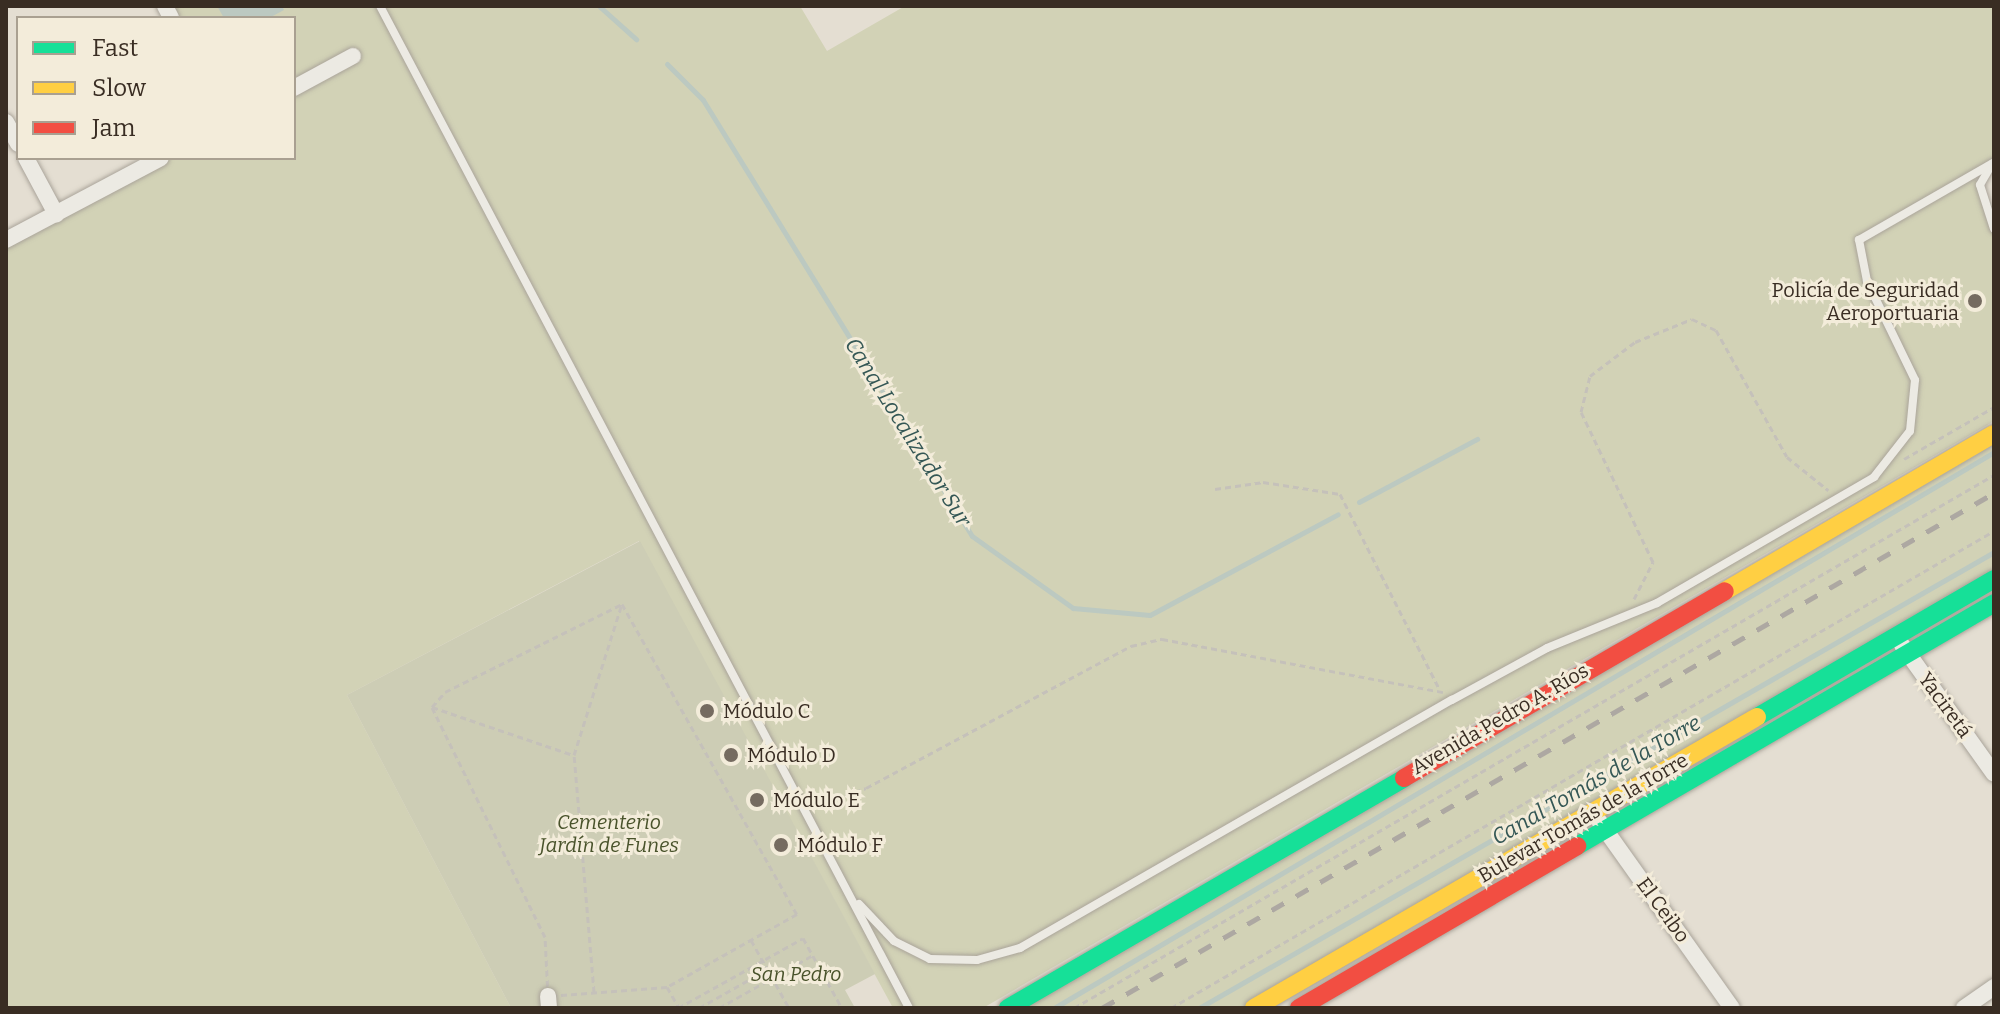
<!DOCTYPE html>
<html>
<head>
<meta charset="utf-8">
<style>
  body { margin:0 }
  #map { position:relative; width:2000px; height:1014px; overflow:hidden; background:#e4ded2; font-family:Bitter,serif }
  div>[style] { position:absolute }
  .green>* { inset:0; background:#d2d2b6 }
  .cemetery>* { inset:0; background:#cdcdb5 }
  .water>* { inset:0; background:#bcc9c1 }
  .stream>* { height:5px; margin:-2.5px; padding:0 2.5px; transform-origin:2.5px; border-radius:2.5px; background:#bcc9c1 }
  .path>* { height:3px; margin-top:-1.5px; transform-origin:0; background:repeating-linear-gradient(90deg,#c5c1ba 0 6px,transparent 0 10px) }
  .roads { filter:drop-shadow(0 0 2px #aaa49a) drop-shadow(0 0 2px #aaa49a) }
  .lane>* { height:8px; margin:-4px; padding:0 4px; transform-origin:4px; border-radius:4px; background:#eceae3 }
  .street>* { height:16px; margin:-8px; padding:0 8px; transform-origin:8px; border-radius:8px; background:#eceae3 }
  .fast>* { height:18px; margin:-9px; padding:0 9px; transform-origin:9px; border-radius:9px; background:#16e098 }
  .slow>* { height:18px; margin:-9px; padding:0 9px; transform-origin:9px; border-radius:9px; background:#ffcf43 }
  .jam>* { height:18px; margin:-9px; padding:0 9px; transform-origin:9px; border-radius:9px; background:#f24e42 }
  .rail>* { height:5px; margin-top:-2.5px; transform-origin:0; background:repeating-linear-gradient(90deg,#ada8a2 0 14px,transparent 0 28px) }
  .dots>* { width:22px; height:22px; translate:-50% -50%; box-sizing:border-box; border:4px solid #f3ecda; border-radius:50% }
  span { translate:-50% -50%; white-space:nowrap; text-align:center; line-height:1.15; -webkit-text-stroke:6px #f3ecda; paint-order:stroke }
  .poi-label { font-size:20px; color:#392d23 }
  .right { translate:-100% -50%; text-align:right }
  .left { translate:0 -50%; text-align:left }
  .street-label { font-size:20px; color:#392d23 }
  .park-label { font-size:20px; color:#49532b; font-style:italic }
  .water-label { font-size:22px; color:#345755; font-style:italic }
  .frame { position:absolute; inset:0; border:8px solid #392d23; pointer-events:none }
  .legend { position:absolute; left:16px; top:16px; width:280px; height:144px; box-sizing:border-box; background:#f3ecda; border:2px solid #a9a091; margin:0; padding:10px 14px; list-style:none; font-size:24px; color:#392d23 }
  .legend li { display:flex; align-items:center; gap:16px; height:40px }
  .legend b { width:40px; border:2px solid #a9a091 }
</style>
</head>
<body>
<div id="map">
  <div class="green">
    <i style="clip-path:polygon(165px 6px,800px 6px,827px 51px,905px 6px,1994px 6px,1994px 165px,1974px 177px,1994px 210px,1994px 421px,983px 1008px,893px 1008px,639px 541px,347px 695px,511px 1008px,6px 1008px,6px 240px,161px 158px,294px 158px,294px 18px,171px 18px)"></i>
    <i style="clip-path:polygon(1994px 434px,1994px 579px,1254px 1008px,1008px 1008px)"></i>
  </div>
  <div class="cemetery">
    <i style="clip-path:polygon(640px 541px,875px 974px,845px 990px,855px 1008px,511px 1008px,347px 695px)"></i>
  </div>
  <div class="water">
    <i style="clip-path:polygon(217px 6px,282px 6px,284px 10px,269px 18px,224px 18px)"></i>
  </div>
  <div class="stream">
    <i style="left:599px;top:6px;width:50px;rotate:41.7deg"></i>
    <i style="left:667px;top:64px;width:51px;rotate:45deg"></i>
    <i style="left:703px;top:100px;width:512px;rotate:58.33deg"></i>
    <i style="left:972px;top:536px;width:124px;rotate:35.5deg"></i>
    <i style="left:1073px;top:608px;width:77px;rotate:5.2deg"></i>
    <i style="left:1150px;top:615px;width:213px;rotate:-28.2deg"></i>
    <i style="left:1359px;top:502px;width:134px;rotate:-28.1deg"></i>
    <i style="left:1054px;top:1008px;width:1092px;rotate:-30.6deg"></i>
    <i style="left:1199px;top:1008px;width:916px;rotate:-29.84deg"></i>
  </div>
  <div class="path">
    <i style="left:1904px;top:459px;width:104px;rotate:-30deg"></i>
    <i style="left:1215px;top:489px;width:49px;rotate:-8.3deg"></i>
    <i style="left:1263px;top:482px;width:78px;rotate:8.9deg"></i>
    <i style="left:1340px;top:494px;width:218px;rotate:63deg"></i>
    <i style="left:1634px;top:599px;width:42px;rotate:-62.8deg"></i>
    <i style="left:1653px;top:562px;width:166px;rotate:-115.6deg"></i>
    <i style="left:1581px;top:412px;width:37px;rotate:-76deg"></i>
    <i style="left:1590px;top:376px;width:56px;rotate:-37.1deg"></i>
    <i style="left:1635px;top:342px;width:61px;rotate:-22deg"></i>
    <i style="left:1692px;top:319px;width:26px;rotate:25deg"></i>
    <i style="left:1716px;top:330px;width:145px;rotate:60.8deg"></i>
    <i style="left:1787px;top:457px;width:53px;rotate:38.8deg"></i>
    <i style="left:622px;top:604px;width:356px;rotate:60.6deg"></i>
    <i style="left:797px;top:914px;width:149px;rotate:150.7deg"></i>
    <i style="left:667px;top:987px;width:119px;rotate:175.7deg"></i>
    <i style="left:548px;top:996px;width:59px;rotate:-92.9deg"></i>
    <i style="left:545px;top:937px;width:256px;rotate:-116.2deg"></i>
    <i style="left:432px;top:707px;width:20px;rotate:-49deg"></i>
    <i style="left:445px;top:692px;width:198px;rotate:-26.4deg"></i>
    <i style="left:432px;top:707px;width:149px;rotate:18.8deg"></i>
    <i style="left:817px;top:806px;width:52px;rotate:-20.2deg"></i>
    <i style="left:866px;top:788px;width:301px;rotate:-28.2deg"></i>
    <i style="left:1131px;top:646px;width:32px;rotate:-13deg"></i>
    <i style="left:1162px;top:639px;width:286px;rotate:10.7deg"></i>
    <i style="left:751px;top:940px;width:78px;rotate:60.8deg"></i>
    <i style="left:667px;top:987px;width:24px;rotate:60deg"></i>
    <i style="left:594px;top:992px;width:238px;rotate:-94.8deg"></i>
    <i style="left:574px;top:755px;width:158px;rotate:-72.4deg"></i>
    <i style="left:678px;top:1008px;width:143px;rotate:-29.2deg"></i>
    <i style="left:803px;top:938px;width:80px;rotate:60.9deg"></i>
    <i style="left:699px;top:1008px;width:79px;rotate:-29.5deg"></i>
    <i style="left:719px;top:1008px;width:108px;rotate:-29.4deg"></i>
    <i style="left:1074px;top:1008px;width:1063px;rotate:-30.09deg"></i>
    <i style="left:1171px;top:1008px;width:951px;rotate:-30.1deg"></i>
  </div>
  <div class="roads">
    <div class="lane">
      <i style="left:380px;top:6px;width:1133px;rotate:62.17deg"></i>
      <i style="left:1992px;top:164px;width:24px;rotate:120deg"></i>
      <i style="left:1980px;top:185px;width:46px;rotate:72.3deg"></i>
      <i style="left:859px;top:904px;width:51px;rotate:46.6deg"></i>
      <i style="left:894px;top:941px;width:40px;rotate:26.6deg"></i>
      <i style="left:930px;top:959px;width:47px;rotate:1.2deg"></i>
      <i style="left:977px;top:960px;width:45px;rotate:-15.6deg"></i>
      <i style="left:1020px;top:948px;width:498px;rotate:-29.9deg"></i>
      <i style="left:1452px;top:700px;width:108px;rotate:-28.7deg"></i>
      <i style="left:1547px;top:648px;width:119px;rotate:-22.2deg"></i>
      <i style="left:1657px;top:603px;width:251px;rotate:-30.1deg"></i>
      <i style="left:1874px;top:477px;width:58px;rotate:-52deg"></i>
      <i style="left:1910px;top:431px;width:51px;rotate:-84.4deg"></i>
      <i style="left:1915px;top:380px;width:110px;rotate:-115.9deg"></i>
      <i style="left:1867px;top:281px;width:42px;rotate:-101deg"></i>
      <i style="left:1859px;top:240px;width:155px;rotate:-29.9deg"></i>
    </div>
    <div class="street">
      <i style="left:165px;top:6px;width:13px;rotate:63deg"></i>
      <i style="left:294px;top:88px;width:67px;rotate:-28.5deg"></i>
      <i style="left:6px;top:122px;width:25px;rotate:61deg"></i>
      <i style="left:26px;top:158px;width:64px;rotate:61.8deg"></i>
      <i style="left:6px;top:240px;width:175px;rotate:-27.9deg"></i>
      <i style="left:1902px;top:645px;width:158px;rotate:54.5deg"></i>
      <i style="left:1599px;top:821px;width:229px;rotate:54.6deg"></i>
      <i style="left:548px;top:996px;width:12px;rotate:85deg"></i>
      <i style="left:1964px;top:1008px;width:37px;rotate:-35deg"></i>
    </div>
    <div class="fast">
      <i style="left:1757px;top:717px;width:274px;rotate:-30.2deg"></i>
      <i style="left:1577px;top:846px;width:483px;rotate:-30.2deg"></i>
      <i style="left:1008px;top:1008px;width:458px;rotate:-30.1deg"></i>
    </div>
    <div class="slow">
      <i style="left:1725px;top:591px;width:311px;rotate:-30.3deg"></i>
      <i style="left:1254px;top:1008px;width:581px;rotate:-30.05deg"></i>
    </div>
    <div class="jam">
      <i style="left:1404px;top:778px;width:371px;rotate:-30.2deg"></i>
      <i style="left:1299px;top:1008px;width:322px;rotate:-30.2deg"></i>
    </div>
  </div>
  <div class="rail">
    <i style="left:1102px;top:1008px;width:1030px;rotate:-30deg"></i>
  </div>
  <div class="dots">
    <i style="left:1975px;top:301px;background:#756b60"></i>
    <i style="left:707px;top:711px;background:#756b60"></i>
    <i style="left:731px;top:755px;background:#756b60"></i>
    <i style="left:757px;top:800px;background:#756b60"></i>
    <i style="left:781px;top:845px;background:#756b60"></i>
  </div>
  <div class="poi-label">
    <span class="right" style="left:1959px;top:302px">Policía de Seguridad<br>Aeroportuaria</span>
    <span class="left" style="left:723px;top:711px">Módulo C</span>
    <span class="left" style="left:747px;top:755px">Módulo D</span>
    <span class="left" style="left:773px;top:800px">Módulo E</span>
    <span class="left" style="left:797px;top:845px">Módulo F</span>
  </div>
  <div class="street-label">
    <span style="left:1945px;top:705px;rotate:54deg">Yaciretá</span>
    <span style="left:1500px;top:719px;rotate:-30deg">Avenida Pedro A. Ríos</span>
    <span style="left:1583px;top:818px;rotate:-30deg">Bulevar Tomás de la Torre</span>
    <span style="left:1663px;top:910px;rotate:54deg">El Ceibo</span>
  </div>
  <div class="park-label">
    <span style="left:609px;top:834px">Cementerio<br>Jardín de Funes</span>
    <span style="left:796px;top:974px">San Pedro</span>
  </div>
  <div class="water-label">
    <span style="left:908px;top:432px;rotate:58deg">Canal Localizador Sur</span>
    <span style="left:1596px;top:780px;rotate:-30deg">Canal Tomás de la Torre</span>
  </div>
  <div class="frame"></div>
  <ul class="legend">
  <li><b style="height:10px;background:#16e098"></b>Fast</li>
  <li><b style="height:10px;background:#ffcf43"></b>Slow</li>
  <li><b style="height:10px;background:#f24e42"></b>Jam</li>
  </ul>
</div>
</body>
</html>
